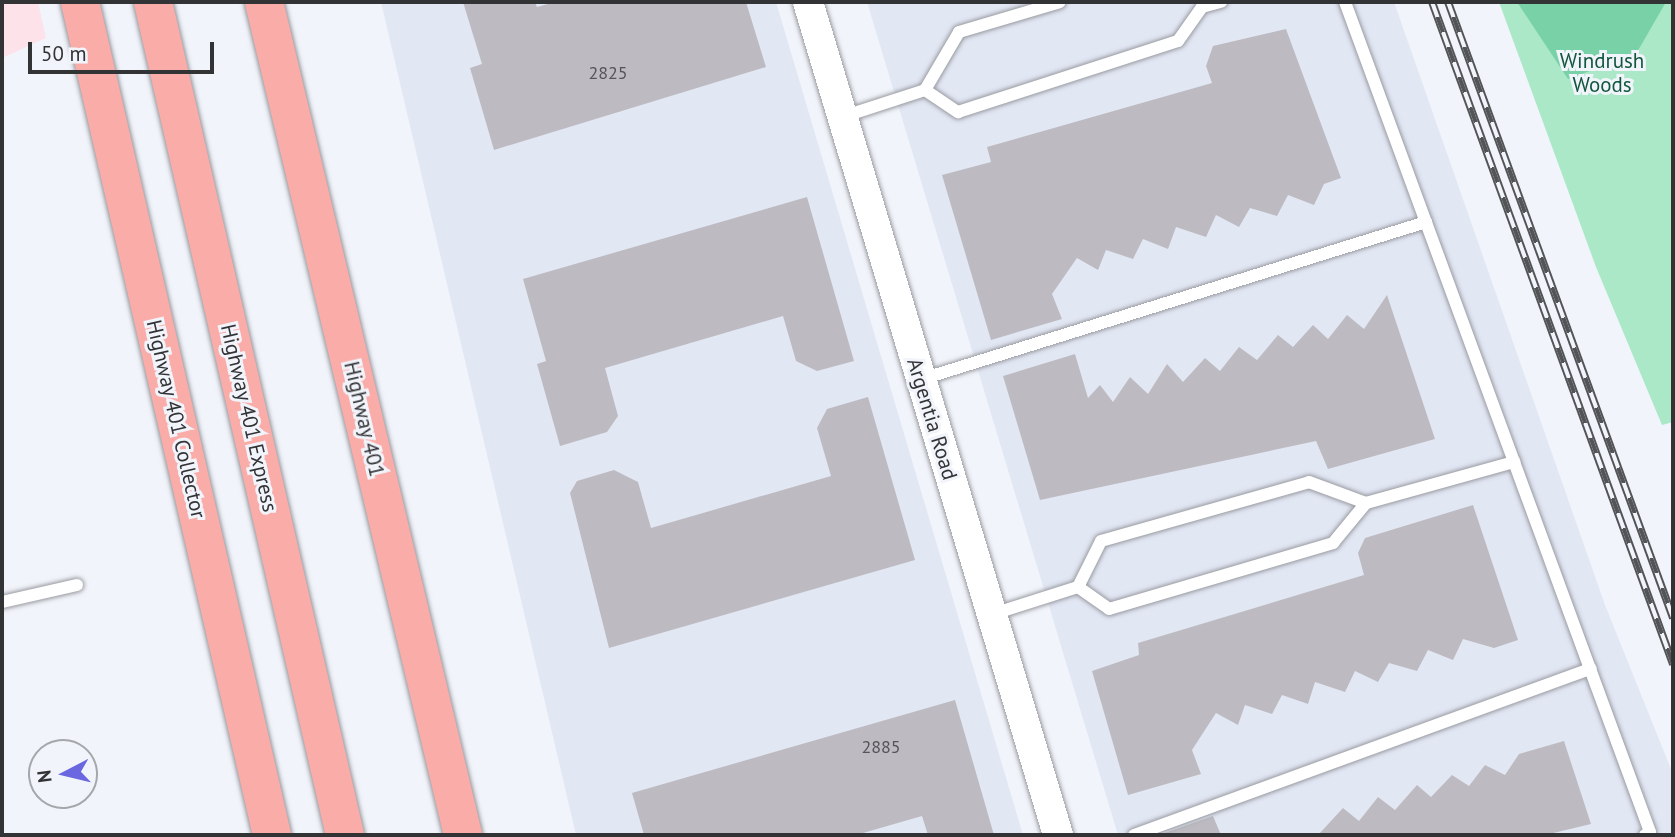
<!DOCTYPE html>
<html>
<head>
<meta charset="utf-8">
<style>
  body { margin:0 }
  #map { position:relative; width:1675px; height:837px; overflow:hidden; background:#f1f4fa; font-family:"PT Sans",sans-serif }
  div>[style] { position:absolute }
  .built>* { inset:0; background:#e2e7f4 }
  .industrial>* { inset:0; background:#fde2e9 }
  .green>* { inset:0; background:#aae8c8 }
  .forest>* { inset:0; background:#79d2a7 }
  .building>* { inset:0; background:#bdbbc1 }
  .roads { filter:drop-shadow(0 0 2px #999ba1) drop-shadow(0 0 2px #999ba1) }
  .service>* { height:12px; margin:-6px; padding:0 6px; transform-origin:6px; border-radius:6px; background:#fff }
  .tertiary>* { height:30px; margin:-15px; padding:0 15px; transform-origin:15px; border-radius:15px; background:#fff }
  .motorway>* { height:38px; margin:-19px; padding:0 19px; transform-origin:19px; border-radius:19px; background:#faaca9 }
  .rail>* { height:8px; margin-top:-4px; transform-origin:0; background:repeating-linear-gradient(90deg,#f1f4fa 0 16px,#535457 0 32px); box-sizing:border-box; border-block:2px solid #535457 }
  span { translate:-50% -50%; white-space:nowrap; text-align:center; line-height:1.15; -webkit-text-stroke:6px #f1f4fa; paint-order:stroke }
  .number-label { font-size:18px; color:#555558 }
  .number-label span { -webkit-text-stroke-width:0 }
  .park-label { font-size:21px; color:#11573c }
  .street-label { font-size:21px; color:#323335 }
  .frame { position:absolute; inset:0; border:4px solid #323335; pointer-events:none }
  .north { position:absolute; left:28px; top:739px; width:70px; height:70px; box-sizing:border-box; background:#f1f4fa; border:2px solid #a5a7ab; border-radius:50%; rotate:263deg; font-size:19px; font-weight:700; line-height:28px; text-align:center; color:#323335 }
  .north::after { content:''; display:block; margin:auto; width:24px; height:32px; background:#6a67e1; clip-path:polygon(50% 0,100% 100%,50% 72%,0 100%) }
  .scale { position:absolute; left:28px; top:42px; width:186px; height:32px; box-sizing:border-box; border:4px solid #323335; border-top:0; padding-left:9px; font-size:21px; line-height:24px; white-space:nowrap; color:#323335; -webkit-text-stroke:5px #f1f4fa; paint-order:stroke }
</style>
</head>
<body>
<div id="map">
  <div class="built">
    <i style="clip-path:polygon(381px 2px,776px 2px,1023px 835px,576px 835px)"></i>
    <i style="clip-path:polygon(867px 2px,1394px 2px,1605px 605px,1673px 774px,1673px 835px,1118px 835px)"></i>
  </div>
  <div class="industrial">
    <i style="clip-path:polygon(2px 2px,38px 2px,46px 38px,2px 58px)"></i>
  </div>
  <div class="green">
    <i style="clip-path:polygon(1499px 2px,1673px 2px,1673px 422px,1662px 425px,1596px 267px)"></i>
  </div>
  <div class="forest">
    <i style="clip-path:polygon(1517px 2px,1666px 2px,1636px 54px,1568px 79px)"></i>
  </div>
  <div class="building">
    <i style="clip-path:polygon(463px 2px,535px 2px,537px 7px,555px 2px,746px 2px,766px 67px,494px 150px,470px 68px,482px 64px)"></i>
    <i style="clip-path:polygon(1286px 29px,1341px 178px,1324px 184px,1314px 205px,1288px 195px,1277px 216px,1250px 208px,1239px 227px,1216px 215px,1206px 237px,1176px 227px,1168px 249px,1143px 239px,1133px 259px,1106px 250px,1098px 270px,1077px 258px,1052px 294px,1062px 319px,991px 340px,942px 175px,991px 162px,987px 147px,1212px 83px,1206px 66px,1213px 46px)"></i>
    <i style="clip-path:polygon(807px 197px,854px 361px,817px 371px,796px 361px,783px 316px,605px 368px,618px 416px,607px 432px,560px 446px,537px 364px,546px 361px,523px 279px)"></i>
    <i style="clip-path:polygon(1387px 295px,1435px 439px,1328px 469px,1316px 441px,1040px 500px,1003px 376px,1075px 354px,1088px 398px,1100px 385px,1113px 402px,1130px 377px,1148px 394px,1167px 364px,1183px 382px,1205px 358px,1220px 371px,1239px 347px,1257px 360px,1278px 335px,1293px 347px,1313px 325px,1328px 339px,1347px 315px,1364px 329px)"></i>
    <i style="clip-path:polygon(868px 397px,915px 560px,609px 648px,570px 493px,577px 481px,614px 470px,638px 482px,651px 528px,831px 476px,817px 428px,827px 409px)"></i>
    <i style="clip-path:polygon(1473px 505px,1518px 640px,1494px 648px,1463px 639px,1453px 660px,1428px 650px,1417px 671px,1389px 663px,1378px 682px,1355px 671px,1345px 692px,1315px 682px,1308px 704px,1282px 695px,1272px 714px,1245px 705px,1238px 725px,1216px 713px,1192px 750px,1201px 774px,1128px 795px,1092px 671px,1139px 655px,1138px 643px,1364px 575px,1358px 553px,1365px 538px)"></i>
    <i style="clip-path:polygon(955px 700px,994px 835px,928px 835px,922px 816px,856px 835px,644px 835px,632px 793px)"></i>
    <i style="clip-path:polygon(1564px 741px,1591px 824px,1545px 835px,1318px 835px,1343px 808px,1359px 821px,1378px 797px,1395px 810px,1417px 785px,1431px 797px,1452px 775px,1469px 786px,1485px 765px,1505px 775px,1519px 754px)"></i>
    <i style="clip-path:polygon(1213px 816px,1221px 835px,1159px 835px)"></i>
  </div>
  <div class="roads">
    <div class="service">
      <i style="left:1345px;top:2px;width:884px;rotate:69.82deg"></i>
      <i style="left:1650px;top:832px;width:6px;rotate:149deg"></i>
      <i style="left:925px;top:90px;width:67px;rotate:-59.6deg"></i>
      <i style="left:959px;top:32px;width:105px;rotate:-16.5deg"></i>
      <i style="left:842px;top:117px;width:87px;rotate:-18deg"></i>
      <i style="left:925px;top:90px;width:40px;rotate:34deg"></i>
      <i style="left:958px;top:112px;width:231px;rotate:-17.9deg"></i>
      <i style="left:1178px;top:41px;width:42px;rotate:-54.8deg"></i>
      <i style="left:1202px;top:7px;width:20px;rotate:-15deg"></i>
      <i style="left:922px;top:379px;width:528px;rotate:-17.3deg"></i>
      <i style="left:1078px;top:587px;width:51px;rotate:-63.4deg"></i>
      <i style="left:1101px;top:541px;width:216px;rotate:-15.8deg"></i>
      <i style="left:1309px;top:482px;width:61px;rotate:20.2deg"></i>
      <i style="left:2px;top:602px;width:77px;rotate:-12.8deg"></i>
      <i style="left:993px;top:614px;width:89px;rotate:-17.6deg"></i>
      <i style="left:1078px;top:587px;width:38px;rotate:35deg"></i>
      <i style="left:1109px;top:609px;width:234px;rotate:-16.4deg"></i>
      <i style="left:1333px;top:543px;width:52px;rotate:-50.5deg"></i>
      <i style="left:1366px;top:503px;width:154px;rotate:-15.5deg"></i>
      <i style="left:1134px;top:835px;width:486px;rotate:-20deg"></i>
    </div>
    <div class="tertiary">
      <i style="left:808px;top:2px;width:870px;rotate:73.29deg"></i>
    </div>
    <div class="motorway">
      <i style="left:80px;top:2px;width:855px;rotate:77.02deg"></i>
      <i style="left:153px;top:2px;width:855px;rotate:77.02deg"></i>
      <i style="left:264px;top:2px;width:856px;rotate:76.56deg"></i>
    </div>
  </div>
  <div class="rail">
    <i style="left:1432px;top:2px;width:705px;rotate:70deg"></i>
    <i style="left:1448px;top:2px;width:656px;rotate:69.93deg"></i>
  </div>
  <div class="number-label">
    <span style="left:608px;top:73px">2825</span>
    <span style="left:881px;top:747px">2885</span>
  </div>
  <div class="park-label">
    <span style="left:1602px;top:73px">Windrush<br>Woods</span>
  </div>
  <div class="street-label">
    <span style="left:249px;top:418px;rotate:77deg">Highway 401 Express</span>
    <span style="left:176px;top:419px;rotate:77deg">Highway 401 Collector</span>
    <span style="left:364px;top:419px;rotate:77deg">Highway 401</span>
    <span style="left:932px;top:419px;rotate:73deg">Argentia Road</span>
  </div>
  <div class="frame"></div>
  <div class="north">N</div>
  <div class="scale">50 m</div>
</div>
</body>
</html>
